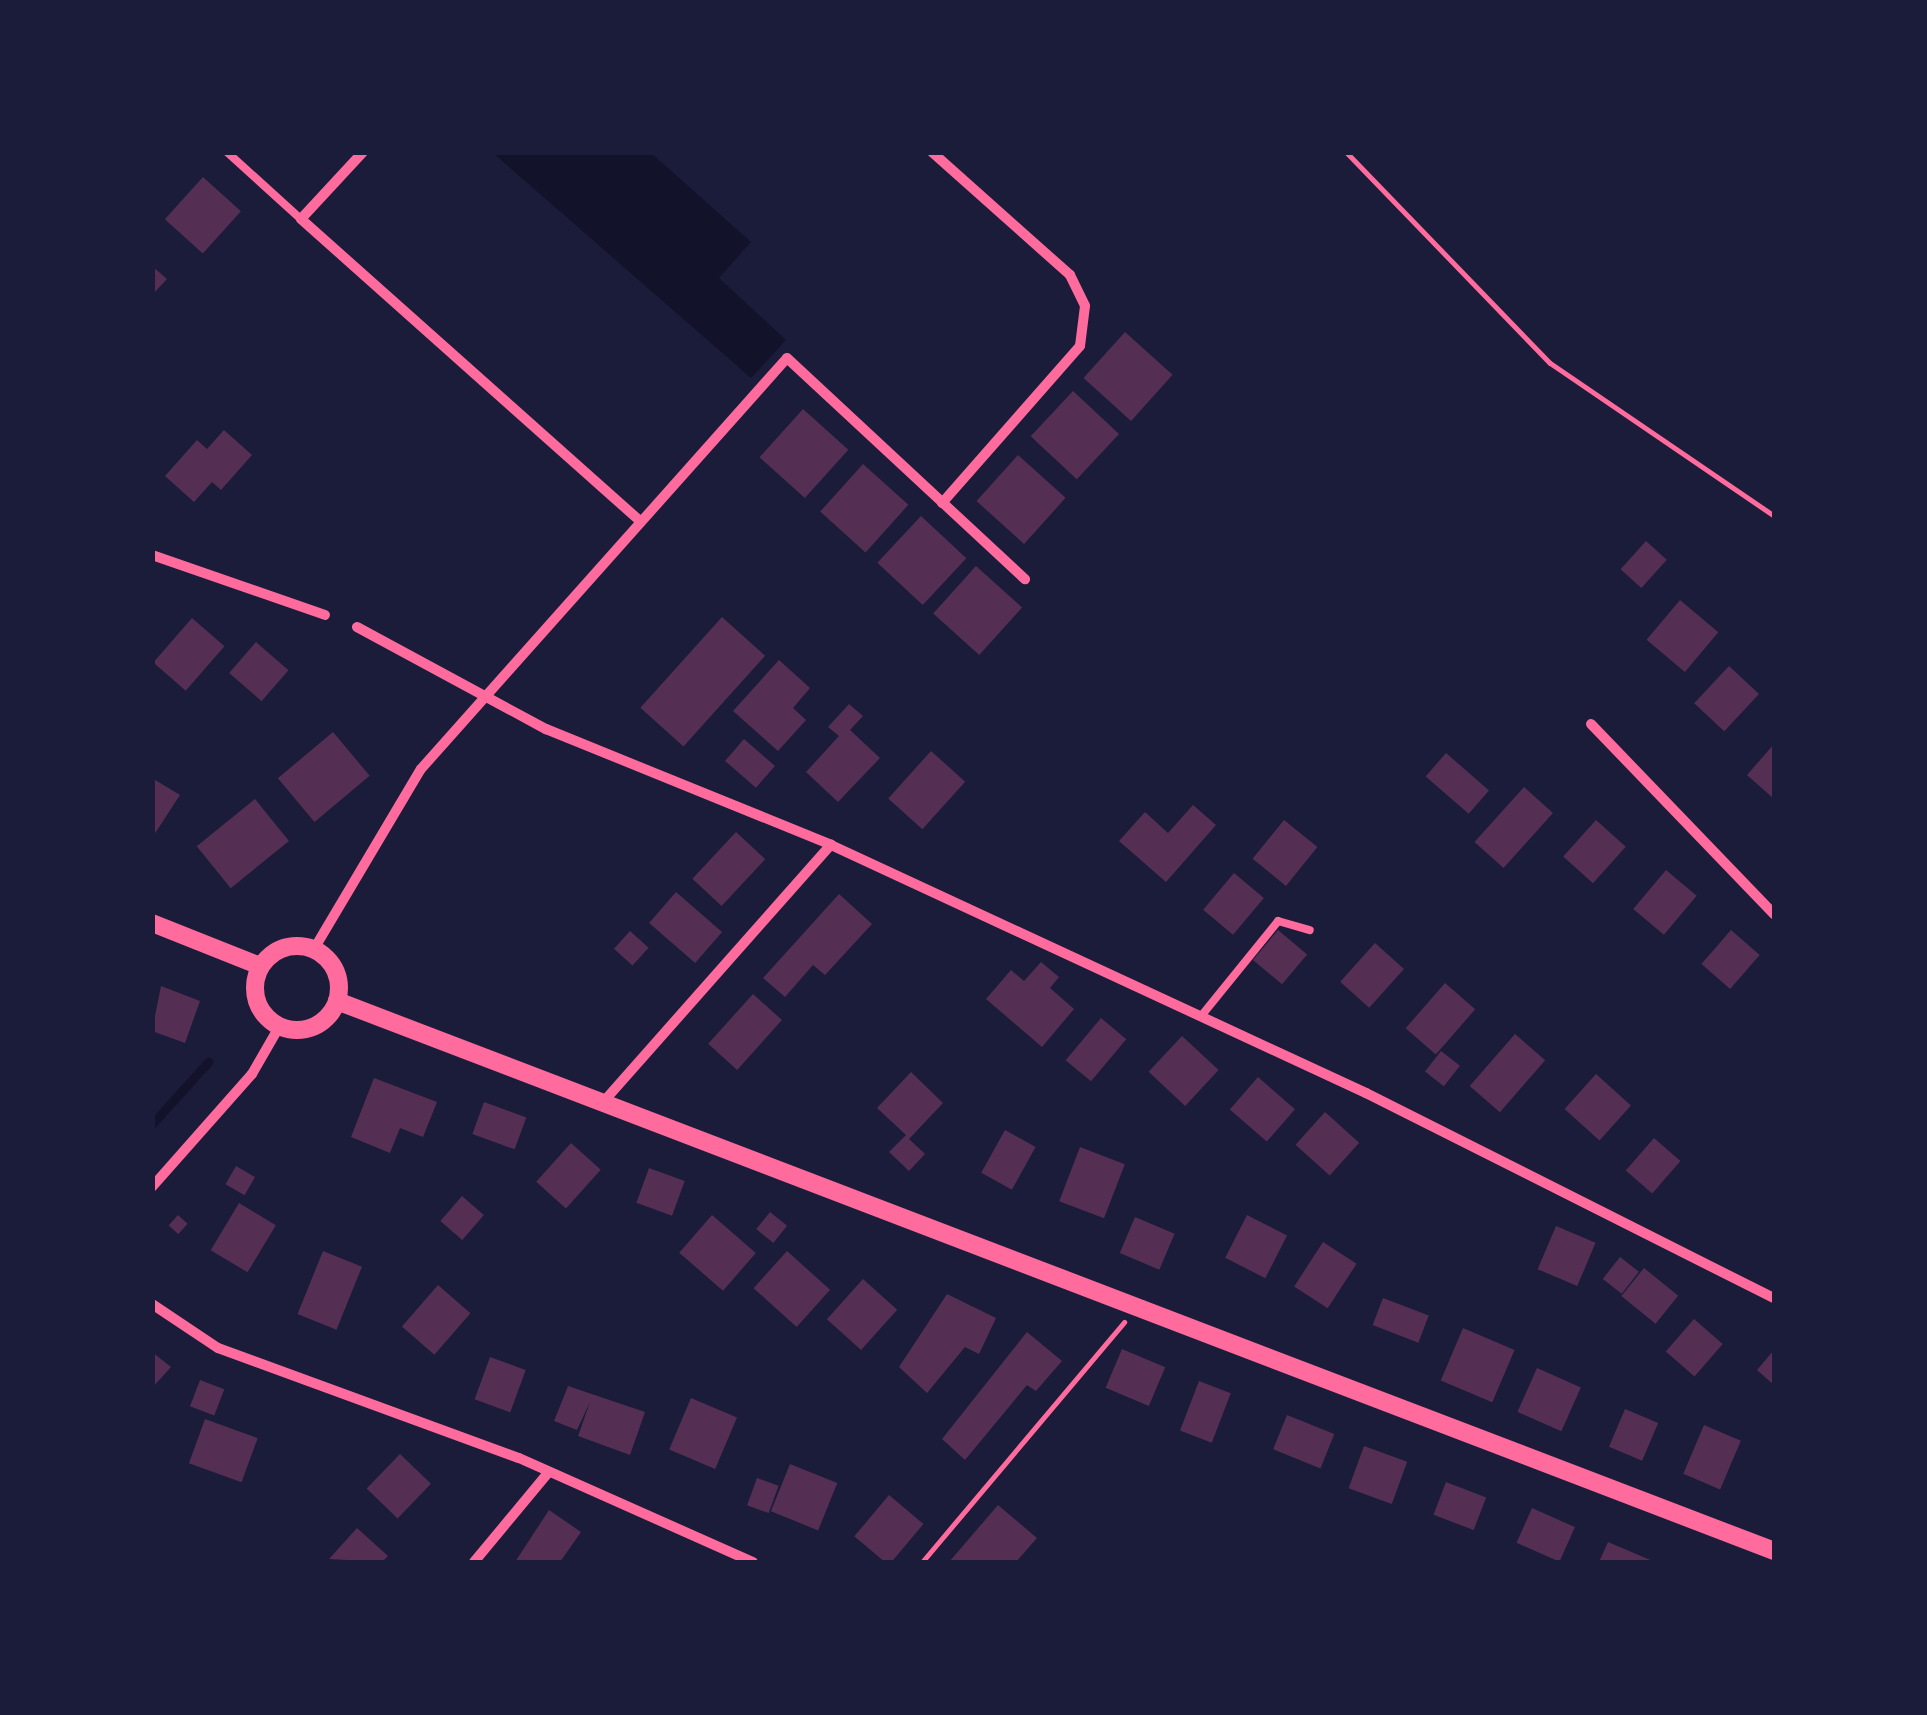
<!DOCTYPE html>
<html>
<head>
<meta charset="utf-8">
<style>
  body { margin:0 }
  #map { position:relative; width:1927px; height:1715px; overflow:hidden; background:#1b1b3a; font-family:"Fira Sans Condensed",sans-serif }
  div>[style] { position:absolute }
  .water>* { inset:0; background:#12122b }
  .stream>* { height:9px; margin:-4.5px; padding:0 4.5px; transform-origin:4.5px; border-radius:4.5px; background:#12122b }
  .building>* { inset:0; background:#542f53; transform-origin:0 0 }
  .path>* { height:5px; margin:-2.5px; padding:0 2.5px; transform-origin:2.5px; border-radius:2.5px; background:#ff6b9d }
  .service>* { height:8px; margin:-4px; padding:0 4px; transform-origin:4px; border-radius:4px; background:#ff6b9d }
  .minor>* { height:10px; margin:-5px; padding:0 5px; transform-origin:5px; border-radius:5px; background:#ff6b9d }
  .tertiary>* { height:18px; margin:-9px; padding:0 9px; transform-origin:9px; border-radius:9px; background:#ff6b9d }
  .tertiary>.ring { margin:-9px; padding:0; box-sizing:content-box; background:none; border:18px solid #ff6b9d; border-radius:50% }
  span { translate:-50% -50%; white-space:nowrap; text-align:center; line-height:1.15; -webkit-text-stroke:8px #1b1b3a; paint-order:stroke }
  .frame { position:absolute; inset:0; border:155px solid #1b1b3a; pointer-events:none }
</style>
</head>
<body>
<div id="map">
  <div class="water">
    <i style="clip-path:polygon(493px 153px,651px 153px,751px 242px,719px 278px,786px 340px,751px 378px)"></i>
  </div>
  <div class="stream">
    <i style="left:152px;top:1124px;width:84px;rotate:-47.9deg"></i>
  </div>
  <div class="building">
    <i style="left:203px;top:177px;width:51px;height:57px;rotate:42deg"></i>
    <i style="clip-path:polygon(152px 266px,167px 279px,152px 295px)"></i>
    <i style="left:1125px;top:332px;width:64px;height:62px;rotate:42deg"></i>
    <i style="left:1073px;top:391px;width:63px;height:62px;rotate:43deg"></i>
    <i style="left:803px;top:409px;width:61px;height:65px;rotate:42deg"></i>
    <i style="clip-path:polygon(224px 430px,252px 455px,221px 490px,212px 482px,194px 502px,165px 476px,197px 440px,207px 449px)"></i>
    <i style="left:1018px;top:455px;width:64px;height:62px;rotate:42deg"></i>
    <i style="left:863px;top:464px;width:61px;height:64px;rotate:42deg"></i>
    <i style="left:921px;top:516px;width:62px;height:64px;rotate:43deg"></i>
    <i style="left:1646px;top:541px;width:28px;height:38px;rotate:42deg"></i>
    <i style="left:976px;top:566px;width:62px;height:64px;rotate:42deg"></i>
    <i style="left:1680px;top:600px;width:50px;height:52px;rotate:40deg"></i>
    <i style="left:722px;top:617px;width:58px;height:122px;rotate:42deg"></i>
    <i style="left:192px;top:618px;width:43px;height:59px;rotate:41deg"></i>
    <i style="left:256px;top:642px;width:43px;height:41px;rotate:41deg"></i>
    <i style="clip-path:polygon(779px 660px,810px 688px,793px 708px,806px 720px,778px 751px,733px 711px)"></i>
    <i style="left:1729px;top:666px;width:41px;height:51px;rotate:43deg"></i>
    <i style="clip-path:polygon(849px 704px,863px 716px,850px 730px,880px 758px,838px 802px,806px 772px,839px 736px,828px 727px)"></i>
    <i style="left:333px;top:732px;width:57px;height:72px;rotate:50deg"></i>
    <i style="left:744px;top:739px;width:41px;height:29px;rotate:41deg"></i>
    <i style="clip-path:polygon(1774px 744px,1774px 799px,1747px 775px)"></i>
    <i style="left:931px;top:751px;width:46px;height:64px;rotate:42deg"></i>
    <i style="left:1446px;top:753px;width:57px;height:31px;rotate:41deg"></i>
    <i style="clip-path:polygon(152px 778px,180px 795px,152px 838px)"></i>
    <i style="left:1524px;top:787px;width:39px;height:74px;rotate:42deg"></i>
    <i style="left:255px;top:799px;width:54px;height:75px;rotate:51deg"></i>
    <i style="clip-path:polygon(1193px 805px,1216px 825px,1166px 882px,1119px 841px,1145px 812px,1168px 833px)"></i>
    <i style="left:1284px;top:820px;width:43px;height:50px;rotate:39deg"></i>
    <i style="left:1596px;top:820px;width:40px;height:49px;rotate:42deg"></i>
    <i style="left:736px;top:832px;width:40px;height:64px;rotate:43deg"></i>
    <i style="left:1666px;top:870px;width:40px;height:51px;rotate:40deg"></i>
    <i style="left:1234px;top:873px;width:39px;height:48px;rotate:40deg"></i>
    <i style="left:676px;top:892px;width:61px;height:41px;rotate:41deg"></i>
    <i style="clip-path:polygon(839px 894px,872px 924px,825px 975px,813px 965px,785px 997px,763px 978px)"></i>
    <i style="left:1278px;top:930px;width:38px;height:39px;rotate:40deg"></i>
    <i style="left:1731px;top:930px;width:38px;height:45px;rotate:41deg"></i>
    <i style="left:630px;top:931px;width:25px;height:24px;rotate:42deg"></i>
    <i style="left:1375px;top:943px;width:39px;height:52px;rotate:42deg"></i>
    <i style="clip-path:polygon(1041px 962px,1059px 977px,1050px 988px,1074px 1009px,1042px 1047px,986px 999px,1011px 970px,1024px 981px)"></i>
    <i style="left:1445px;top:983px;width:40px;height:60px;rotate:41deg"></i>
    <i style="clip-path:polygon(161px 986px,200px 1001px,185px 1043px,152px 1031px)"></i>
    <i style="left:753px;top:994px;width:39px;height:67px;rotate:42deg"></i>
    <i style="left:1101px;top:1018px;width:33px;height:55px;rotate:40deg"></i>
    <i style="left:1515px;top:1034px;width:40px;height:69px;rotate:41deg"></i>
    <i style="left:1182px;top:1036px;width:50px;height:49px;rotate:43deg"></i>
    <i style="left:1441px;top:1051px;width:24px;height:26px;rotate:38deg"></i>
    <i style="clip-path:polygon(911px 1072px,943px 1103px,909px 1139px,925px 1154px,909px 1171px,889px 1152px,906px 1135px,877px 1108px)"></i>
    <i style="left:1596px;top:1074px;width:47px;height:47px;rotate:42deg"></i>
    <i style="left:1258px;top:1077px;width:49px;height:43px;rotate:41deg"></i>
    <i style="clip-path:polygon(374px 1078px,437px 1102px,423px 1137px,400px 1128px,390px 1153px,351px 1137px)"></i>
    <i style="left:484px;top:1102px;width:45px;height:34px;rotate:20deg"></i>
    <i style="left:1325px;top:1112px;width:46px;height:44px;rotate:42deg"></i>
    <i style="left:1005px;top:1130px;width:35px;height:49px;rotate:29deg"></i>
    <i style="left:1654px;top:1138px;width:35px;height:43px;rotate:41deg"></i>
    <i style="left:571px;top:1143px;width:40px;height:52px;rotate:42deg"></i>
    <i style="left:1080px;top:1147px;width:48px;height:58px;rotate:21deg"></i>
    <i style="left:236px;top:1166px;width:22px;height:21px;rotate:30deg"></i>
    <i style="left:649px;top:1168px;width:38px;height:37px;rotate:20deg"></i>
    <i style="left:462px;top:1196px;width:29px;height:33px;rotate:41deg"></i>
    <i style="left:239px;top:1203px;width:43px;height:55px;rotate:31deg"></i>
    <i style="left:770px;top:1212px;width:22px;height:22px;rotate:39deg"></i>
    <i style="left:178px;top:1215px;width:13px;height:14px;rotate:42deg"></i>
    <i style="left:712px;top:1215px;width:58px;height:50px;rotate:41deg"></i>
    <i style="left:1247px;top:1215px;width:45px;height:48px;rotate:27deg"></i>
    <i style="left:1135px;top:1217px;width:43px;height:39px;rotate:23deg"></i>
    <i style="left:1556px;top:1226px;width:43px;height:47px;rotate:23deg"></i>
    <i style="left:1323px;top:1242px;width:40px;height:53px;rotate:33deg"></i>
    <i style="left:323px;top:1251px;width:42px;height:68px;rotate:22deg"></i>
    <i style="left:787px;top:1251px;width:58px;height:50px;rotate:42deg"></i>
    <i style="left:1620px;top:1257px;width:24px;height:28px;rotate:38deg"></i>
    <i style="left:1644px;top:1268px;width:44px;height:36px;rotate:39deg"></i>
    <i style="left:863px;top:1279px;width:46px;height:54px;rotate:42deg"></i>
    <i style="left:438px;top:1285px;width:43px;height:55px;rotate:41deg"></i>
    <i style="clip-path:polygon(947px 1294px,996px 1318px,979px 1354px,965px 1347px,927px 1393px,899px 1367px)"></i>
    <i style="left:1383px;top:1298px;width:49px;height:29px;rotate:21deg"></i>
    <i style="left:1694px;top:1319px;width:38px;height:43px;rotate:41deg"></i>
    <i style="left:1463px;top:1328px;width:56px;height:57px;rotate:23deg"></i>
    <i style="clip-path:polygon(1027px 1332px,1062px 1361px,1036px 1391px,1027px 1385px,965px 1460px,942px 1439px)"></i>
    <i style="left:1122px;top:1349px;width:47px;height:42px;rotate:23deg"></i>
    <i style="clip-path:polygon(1774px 1350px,1774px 1385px,1757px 1370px)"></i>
    <i style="clip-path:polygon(152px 1352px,171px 1367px,152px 1388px)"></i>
    <i style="left:490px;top:1357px;width:38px;height:45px;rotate:20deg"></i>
    <i style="left:1537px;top:1368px;width:48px;height:48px;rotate:24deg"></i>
    <i style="left:200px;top:1380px;width:26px;height:28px;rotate:21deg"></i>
    <i style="left:1199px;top:1381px;width:34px;height:53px;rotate:21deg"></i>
    <i style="clip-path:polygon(568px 1386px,645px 1412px,630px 1455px,578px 1436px,590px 1402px,577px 1430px,554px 1421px)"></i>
    <i style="left:691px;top:1398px;width:50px;height:56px;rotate:23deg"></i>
    <i style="left:1625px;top:1409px;width:36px;height:41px;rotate:23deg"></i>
    <i style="left:1287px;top:1415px;width:51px;height:37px;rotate:22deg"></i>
    <i style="left:205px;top:1419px;width:56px;height:47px;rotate:20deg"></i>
    <i style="left:1704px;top:1425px;width:40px;height:53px;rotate:23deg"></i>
    <i style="left:1364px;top:1446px;width:46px;height:45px;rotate:20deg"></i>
    <i style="left:400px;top:1454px;width:43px;height:48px;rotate:44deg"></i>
    <i style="left:790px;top:1464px;width:51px;height:51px;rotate:22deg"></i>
    <i style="left:757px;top:1478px;width:23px;height:29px;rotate:20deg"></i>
    <i style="left:1446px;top:1482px;width:43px;height:35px;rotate:21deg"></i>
    <i style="left:889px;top:1495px;width:45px;height:54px;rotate:40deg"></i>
    <i style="clip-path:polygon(998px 1505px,1037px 1538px,1016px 1562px,949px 1562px)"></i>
    <i style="left:1532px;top:1508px;width:47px;height:38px;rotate:24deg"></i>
    <i style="clip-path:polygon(549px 1510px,581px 1532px,560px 1562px,515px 1562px)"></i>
    <i style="clip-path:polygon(357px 1528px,388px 1556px,382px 1562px,329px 1559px)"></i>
    <i style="clip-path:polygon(1608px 1542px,1655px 1562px,1599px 1562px)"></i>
  </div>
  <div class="path">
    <i style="left:1346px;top:152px;width:293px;rotate:46deg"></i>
    <i style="left:1550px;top:363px;width:271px;rotate:34.3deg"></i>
    <i style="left:922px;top:1562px;width:314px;rotate:-49.9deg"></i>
  </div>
  <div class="service">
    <i style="left:227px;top:152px;width:100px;rotate:42.2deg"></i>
    <i style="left:1202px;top:1015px;width:121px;rotate:-51deg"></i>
    <i style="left:1278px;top:921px;width:33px;rotate:16deg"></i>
  </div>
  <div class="minor">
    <i style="left:363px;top:152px;width:91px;rotate:132.8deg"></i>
    <i style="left:301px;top:219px;width:453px;rotate:41.7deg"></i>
    <i style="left:932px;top:152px;width:185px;rotate:41.7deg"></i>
    <i style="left:1070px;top:275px;width:34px;rotate:64deg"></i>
    <i style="left:1085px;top:306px;width:40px;rotate:97.1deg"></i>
    <i style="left:1080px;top:346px;width:209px;rotate:131.3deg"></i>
    <i style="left:152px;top:555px;width:183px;rotate:19.1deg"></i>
    <i style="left:357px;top:627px;width:215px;rotate:28.4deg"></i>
    <i style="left:546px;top:729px;width:308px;rotate:22.1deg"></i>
    <i style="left:1591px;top:724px;width:264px;rotate:46.1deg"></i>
    <i style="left:314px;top:949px;width:209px;rotate:-59.3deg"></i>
    <i style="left:421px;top:769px;width:550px;rotate:-48.31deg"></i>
    <i style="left:787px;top:358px;width:325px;rotate:42.9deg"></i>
    <i style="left:605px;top:1100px;width:341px;rotate:-48.5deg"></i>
    <i style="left:831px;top:845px;width:590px;rotate:24.87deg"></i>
    <i style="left:1366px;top:1093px;width:457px;rotate:26.7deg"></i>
    <i style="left:152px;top:1187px;width:151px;rotate:-48.5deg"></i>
    <i style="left:252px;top:1074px;width:54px;rotate:-60.1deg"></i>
    <i style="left:152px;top:1304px;width:79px;rotate:33.7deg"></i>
    <i style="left:218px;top:1348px;width:320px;rotate:20.1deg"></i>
    <i style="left:519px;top:1458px;width:256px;rotate:24deg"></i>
    <i style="left:474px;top:1562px;width:116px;rotate:-50.3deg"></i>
  </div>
  <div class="tertiary">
    <i style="left:152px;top:923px;width:116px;rotate:21.7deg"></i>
    <i class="ring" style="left:255px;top:946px;width:66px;height:66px"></i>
    <i style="left:337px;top:1001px;width:1539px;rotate:20.94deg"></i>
  </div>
  <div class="frame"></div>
</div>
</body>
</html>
